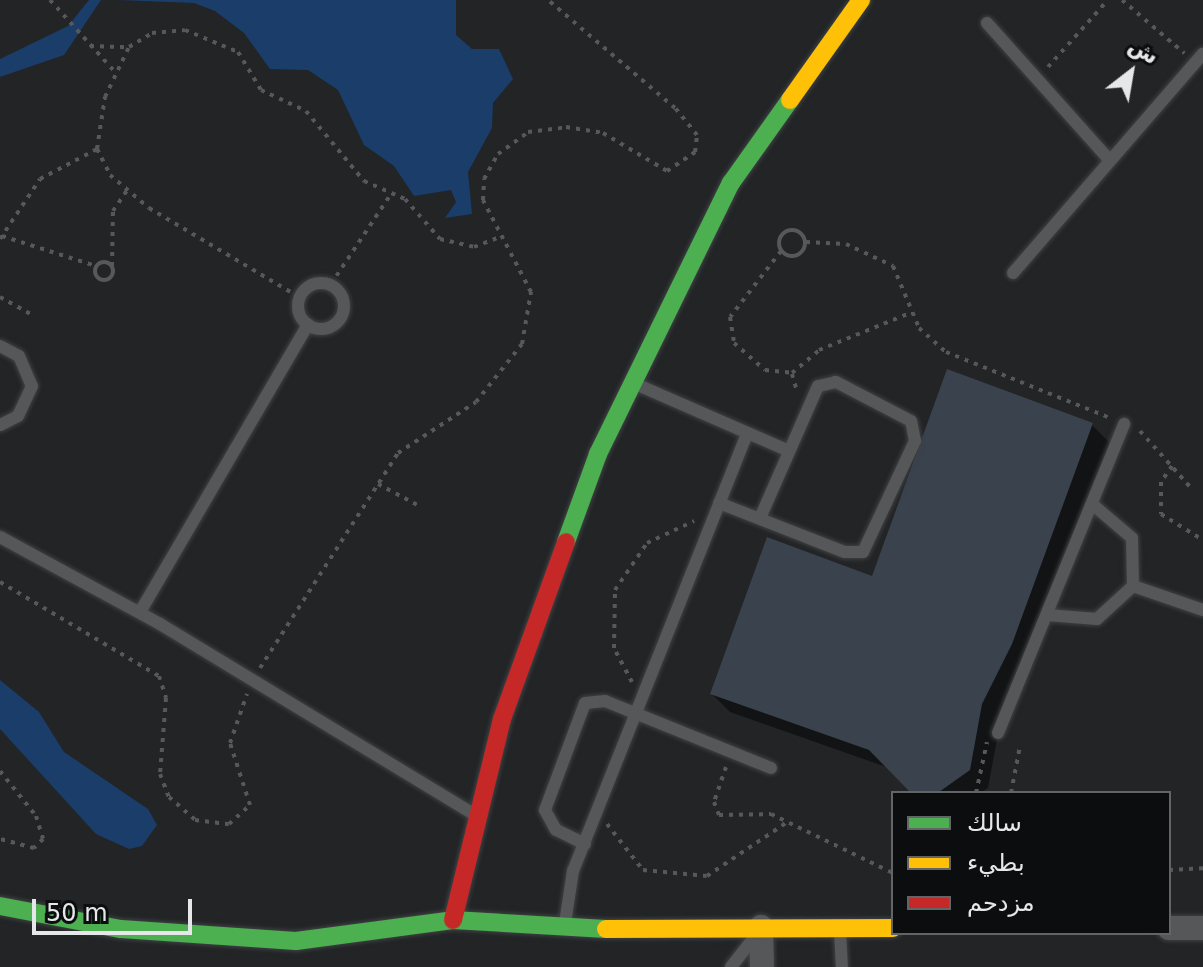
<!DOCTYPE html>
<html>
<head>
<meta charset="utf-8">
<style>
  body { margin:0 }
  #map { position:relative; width:1203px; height:967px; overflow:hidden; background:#222426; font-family:"DejaVu Sans",Cairo,sans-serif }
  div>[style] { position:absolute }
  .water>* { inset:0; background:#1a3d69 }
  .shadow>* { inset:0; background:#0007 }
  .building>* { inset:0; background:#3a424d }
  .path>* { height:4px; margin-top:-2px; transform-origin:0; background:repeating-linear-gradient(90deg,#575859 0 4px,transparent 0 10px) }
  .path>.ring { margin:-2px; padding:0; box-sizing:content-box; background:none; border:4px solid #575859; border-radius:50% }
  .roads { filter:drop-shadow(0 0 2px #3f4143) drop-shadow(0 0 2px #3f4143) }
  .lane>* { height:12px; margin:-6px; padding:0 6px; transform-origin:6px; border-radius:6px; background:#565759 }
  .lane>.ring { margin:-6px; padding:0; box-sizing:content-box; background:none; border:12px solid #565759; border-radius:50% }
  .street>* { height:24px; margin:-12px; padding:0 12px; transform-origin:12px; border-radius:12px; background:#565759 }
  .fast>* { height:18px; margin:-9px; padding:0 9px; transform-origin:9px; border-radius:9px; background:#4caf50 }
  .slow>* { height:18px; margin:-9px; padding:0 9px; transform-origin:9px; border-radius:9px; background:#ffc107 }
  .jam>* { height:18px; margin:-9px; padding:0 9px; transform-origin:9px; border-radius:9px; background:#c62828 }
  span { translate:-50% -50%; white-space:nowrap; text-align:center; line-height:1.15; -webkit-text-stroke:6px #0b0d0e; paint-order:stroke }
  .legend { position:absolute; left:891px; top:791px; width:280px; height:144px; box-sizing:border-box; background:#0b0d0e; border:2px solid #626466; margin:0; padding:10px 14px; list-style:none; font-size:24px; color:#e5e7e9 }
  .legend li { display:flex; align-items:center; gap:16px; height:40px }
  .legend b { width:40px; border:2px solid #626466 }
  .north { position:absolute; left:1091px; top:32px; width:80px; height:80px; -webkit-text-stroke:6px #0b0d0e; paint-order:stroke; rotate:31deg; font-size:22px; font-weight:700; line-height:32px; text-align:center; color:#e5e7e9 }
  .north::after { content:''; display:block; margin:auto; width:28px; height:36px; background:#e5e7e9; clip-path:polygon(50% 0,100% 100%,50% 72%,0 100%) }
  .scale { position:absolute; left:32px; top:899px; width:160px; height:36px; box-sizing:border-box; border:4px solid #e5e7e9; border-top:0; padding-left:10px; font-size:24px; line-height:28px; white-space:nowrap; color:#e5e7e9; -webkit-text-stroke:6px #0b0d0e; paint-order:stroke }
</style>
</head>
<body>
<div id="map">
  <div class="water">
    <i style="clip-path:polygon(89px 0,101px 0,64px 55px,0 77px,0 59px,68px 26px)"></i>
    <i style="clip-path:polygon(118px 0,456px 0,456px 35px,472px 49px,499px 49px,513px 79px,493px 103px,492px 128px,468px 172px,472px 214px,445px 218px,456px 202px,451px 190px,414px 196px,394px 166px,364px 145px,338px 90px,308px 70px,270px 69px,244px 33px,215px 11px,194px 3px)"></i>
    <i style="clip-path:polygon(0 680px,39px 712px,64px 752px,148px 809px,157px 825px,142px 846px,129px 849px,96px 834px,0 729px)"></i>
  </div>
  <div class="shadow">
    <i style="clip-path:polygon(1092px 425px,1110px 443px,1000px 723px,988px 788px,980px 793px,914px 793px,889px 768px,730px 712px,712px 694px)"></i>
  </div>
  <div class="building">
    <i style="clip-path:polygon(947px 369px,1093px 423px,1012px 644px,982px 704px,970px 770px,939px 792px,910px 792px,869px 750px,710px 694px,767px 537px,872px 576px)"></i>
  </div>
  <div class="path">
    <i style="left:50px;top:0;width:97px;rotate:47.9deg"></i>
    <i style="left:1122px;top:0;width:82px;rotate:40.5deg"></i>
    <i style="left:90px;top:46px;width:38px;rotate:2deg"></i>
    <i style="left:1048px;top:67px;width:90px;rotate:-48.2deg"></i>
    <i style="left:97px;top:149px;width:29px;rotate:63deg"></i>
    <i style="left:110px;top:175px;width:51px;rotate:40.2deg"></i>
    <i style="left:149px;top:208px;width:174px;rotate:30.7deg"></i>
    <i class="ring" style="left:779px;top:230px;width:22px;height:22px"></i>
    <i style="left:2px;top:236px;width:99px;rotate:17.7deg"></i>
    <i style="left:0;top:239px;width:72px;rotate:-56.3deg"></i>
    <i style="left:40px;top:179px;width:64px;rotate:-27.8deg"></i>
    <i style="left:97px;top:149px;width:53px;rotate:-81.3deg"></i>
    <i style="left:105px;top:97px;width:55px;rotate:-64.4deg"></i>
    <i style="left:129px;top:47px;width:27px;rotate:-31deg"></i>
    <i style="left:152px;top:33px;width:33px;rotate:-5deg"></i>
    <i style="left:185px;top:30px;width:57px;rotate:22.5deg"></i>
    <i style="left:238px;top:52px;width:44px;rotate:58.8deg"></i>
    <i style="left:261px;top:90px;width:50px;rotate:25deg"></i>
    <i style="left:306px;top:111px;width:91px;rotate:50.4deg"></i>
    <i style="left:364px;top:181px;width:45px;rotate:23.7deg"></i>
    <i style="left:405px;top:199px;width:53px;rotate:48.8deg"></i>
    <i style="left:440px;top:239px;width:35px;rotate:13deg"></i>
    <i style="left:474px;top:247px;width:26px;rotate:-21deg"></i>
    <i style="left:806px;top:242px;width:40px;rotate:2.9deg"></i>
    <i style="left:846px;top:244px;width:52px;rotate:25.1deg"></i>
    <i style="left:893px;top:266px;width:67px;rotate:67.2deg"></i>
    <i style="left:919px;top:328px;width:36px;rotate:42deg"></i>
    <i style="left:946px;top:352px;width:177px;rotate:21.9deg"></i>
    <i style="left:781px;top:251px;width:83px;rotate:127.7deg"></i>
    <i style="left:730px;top:317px;width:26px;rotate:81deg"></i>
    <i style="left:734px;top:343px;width:41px;rotate:41.1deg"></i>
    <i style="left:765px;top:370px;width:27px;rotate:6deg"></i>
    <i style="left:792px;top:373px;width:35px;rotate:-40deg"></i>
    <i style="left:819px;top:350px;width:98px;rotate:-22.1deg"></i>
    <i class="ring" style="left:95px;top:262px;width:14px;height:14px"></i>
    <i style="left:112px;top:266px;width:55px;rotate:-89deg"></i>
    <i style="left:113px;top:211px;width:25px;rotate:-56deg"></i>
    <i style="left:331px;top:284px;width:108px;rotate:-56.3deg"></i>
    <i style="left:0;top:297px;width:37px;rotate:29deg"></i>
    <i style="left:792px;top:374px;width:19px;rotate:74deg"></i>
    <i style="left:1140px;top:431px;width:79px;rotate:48.1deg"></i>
    <i style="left:1172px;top:466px;width:19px;rotate:125deg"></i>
    <i style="left:1161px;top:482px;width:32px;rotate:90deg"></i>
    <i style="left:1161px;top:514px;width:49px;rotate:31.8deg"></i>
    <i style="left:378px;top:484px;width:49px;rotate:28.1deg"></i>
    <i style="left:0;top:582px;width:185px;rotate:30.6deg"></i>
    <i style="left:159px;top:676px;width:23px;rotate:72deg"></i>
    <i style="left:166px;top:698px;width:76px;rotate:94.5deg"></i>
    <i style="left:160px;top:774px;width:25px;rotate:69deg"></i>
    <i style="left:169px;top:797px;width:35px;rotate:41deg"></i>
    <i style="left:195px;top:820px;width:34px;rotate:7deg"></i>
    <i style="left:229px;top:824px;width:28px;rotate:-42deg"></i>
    <i style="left:250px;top:805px;width:65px;rotate:-107.9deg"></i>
    <i style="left:230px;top:743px;width:52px;rotate:-70.9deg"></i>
    <i style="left:260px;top:668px;width:255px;rotate:-57.3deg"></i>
    <i style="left:398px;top:453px;width:93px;rotate:-33.2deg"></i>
    <i style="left:476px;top:402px;width:74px;rotate:-51.6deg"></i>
    <i style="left:522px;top:344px;width:53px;rotate:-80.2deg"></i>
    <i style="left:531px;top:292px;width:104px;rotate:-117.6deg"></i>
    <i style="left:483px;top:200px;width:21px;rotate:-87deg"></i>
    <i style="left:484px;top:179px;width:29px;rotate:-61deg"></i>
    <i style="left:498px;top:154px;width:37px;rotate:-36deg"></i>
    <i style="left:528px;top:132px;width:38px;rotate:-7deg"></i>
    <i style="left:566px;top:127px;width:37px;rotate:9deg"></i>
    <i style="left:603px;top:133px;width:74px;rotate:30.7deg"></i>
    <i style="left:667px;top:171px;width:34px;rotate:-34deg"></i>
    <i style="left:695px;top:152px;width:17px;rotate:-83deg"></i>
    <i style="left:697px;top:135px;width:35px;rotate:-129deg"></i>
    <i style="left:675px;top:108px;width:167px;rotate:-139.6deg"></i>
    <i style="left:632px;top:682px;width:38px;rotate:-118deg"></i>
    <i style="left:614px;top:648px;width:58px;rotate:-89deg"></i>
    <i style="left:615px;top:590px;width:57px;rotate:-55.8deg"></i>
    <i style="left:647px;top:543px;width:52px;rotate:-25.1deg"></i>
    <i style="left:726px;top:767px;width:37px;rotate:109deg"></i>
    <i style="left:714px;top:802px;width:14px;rotate:69deg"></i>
    <i style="left:719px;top:815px;width:52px;rotate:-1.1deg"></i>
    <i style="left:771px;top:814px;width:136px;rotate:25.8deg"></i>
    <i style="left:0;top:771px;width:58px;rotate:51.3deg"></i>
    <i style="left:36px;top:816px;width:24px;rotate:73deg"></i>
    <i style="left:43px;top:839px;width:13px;rotate:135deg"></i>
    <i style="left:34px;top:848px;width:35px;rotate:-165deg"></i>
    <i style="left:976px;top:793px;width:52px;rotate:-77.8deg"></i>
    <i style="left:1011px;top:793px;width:48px;rotate:-79.2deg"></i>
    <i style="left:607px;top:824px;width:58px;rotate:52deg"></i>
    <i style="left:643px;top:870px;width:64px;rotate:5.4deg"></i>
    <i style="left:707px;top:876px;width:99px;rotate:-33.9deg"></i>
    <i style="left:1169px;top:870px;width:34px;rotate:-3deg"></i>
  </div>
  <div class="roads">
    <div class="lane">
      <i style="left:987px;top:23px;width:180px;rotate:48.2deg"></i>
      <i style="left:1013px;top:273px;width:290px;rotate:-49.1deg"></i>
      <i class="ring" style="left:298px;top:283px;width:34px;height:34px"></i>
      <i style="left:0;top:346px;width:21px;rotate:28deg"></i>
      <i style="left:19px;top:356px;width:33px;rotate:67deg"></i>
      <i style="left:32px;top:386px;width:33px;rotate:115deg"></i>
      <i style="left:18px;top:416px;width:20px;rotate:153deg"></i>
      <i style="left:633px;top:383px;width:168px;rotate:23.5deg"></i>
      <i style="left:719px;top:503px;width:135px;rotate:21.3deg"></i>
      <i style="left:845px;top:552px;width:18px"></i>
      <i style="left:863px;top:552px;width:123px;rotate:-64.9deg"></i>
      <i style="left:915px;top:441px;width:20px;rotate:-101deg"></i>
      <i style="left:911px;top:421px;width:85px;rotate:-152.5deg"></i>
      <i style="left:836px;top:382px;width:18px;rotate:167deg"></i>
      <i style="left:818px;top:386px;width:144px;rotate:113.7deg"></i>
      <i style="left:0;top:537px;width:182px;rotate:28.5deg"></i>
      <i style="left:160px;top:624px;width:369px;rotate:31.2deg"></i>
      <i style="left:1133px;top:586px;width:74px;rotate:18.9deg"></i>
      <i style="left:140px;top:612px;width:333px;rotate:-59.7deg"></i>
      <i style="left:1047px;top:615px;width:50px;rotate:4.6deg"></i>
      <i style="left:1097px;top:619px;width:49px;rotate:-42.5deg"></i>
      <i style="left:1133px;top:586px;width:48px;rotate:-91.2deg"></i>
      <i style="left:1132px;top:538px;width:52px;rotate:-139.6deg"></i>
      <i style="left:998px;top:733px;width:334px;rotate:-67.8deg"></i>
      <i style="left:585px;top:844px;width:32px;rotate:-154deg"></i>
      <i style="left:556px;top:830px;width:23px;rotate:-119deg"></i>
      <i style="left:545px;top:810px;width:114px;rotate:-69.5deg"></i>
      <i style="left:585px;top:703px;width:20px;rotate:-6deg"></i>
      <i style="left:605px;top:701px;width:179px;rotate:22deg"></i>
      <i style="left:565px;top:923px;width:53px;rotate:-81.3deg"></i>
      <i style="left:573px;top:871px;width:471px;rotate:-68.3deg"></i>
      <i style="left:840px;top:931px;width:36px;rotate:87deg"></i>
      <i style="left:731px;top:967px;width:41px;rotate:-52deg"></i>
    </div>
    <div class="street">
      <i style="left:761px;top:927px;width:40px;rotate:88.6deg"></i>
      <i style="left:1169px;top:928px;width:34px"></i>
    </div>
    <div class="fast">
      <i style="left:566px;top:542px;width:94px;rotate:-70deg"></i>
      <i style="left:598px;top:454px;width:302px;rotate:-63.9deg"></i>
      <i style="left:731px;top:183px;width:102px;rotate:-54.6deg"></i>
      <i style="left:0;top:906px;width:123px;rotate:10.8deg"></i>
      <i style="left:121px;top:929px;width:175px;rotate:3.9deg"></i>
      <i style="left:296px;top:941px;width:158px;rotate:-7.6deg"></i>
      <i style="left:453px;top:920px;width:153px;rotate:3.4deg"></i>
    </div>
    <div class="slow">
      <i style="left:790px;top:100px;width:123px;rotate:-54.6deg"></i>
      <i style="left:606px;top:929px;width:287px;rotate:-0.2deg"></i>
    </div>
    <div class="jam">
      <i style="left:453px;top:920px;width:207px;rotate:-76.3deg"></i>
      <i style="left:502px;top:719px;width:188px;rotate:-70.1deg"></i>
    </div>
  </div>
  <ul class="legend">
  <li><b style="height:10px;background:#4caf50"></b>سالك</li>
  <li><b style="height:10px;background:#ffc107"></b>بطيء</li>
  <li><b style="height:10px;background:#c62828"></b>مزدحم</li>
  </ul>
  <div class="north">ش</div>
  <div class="scale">50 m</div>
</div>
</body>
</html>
